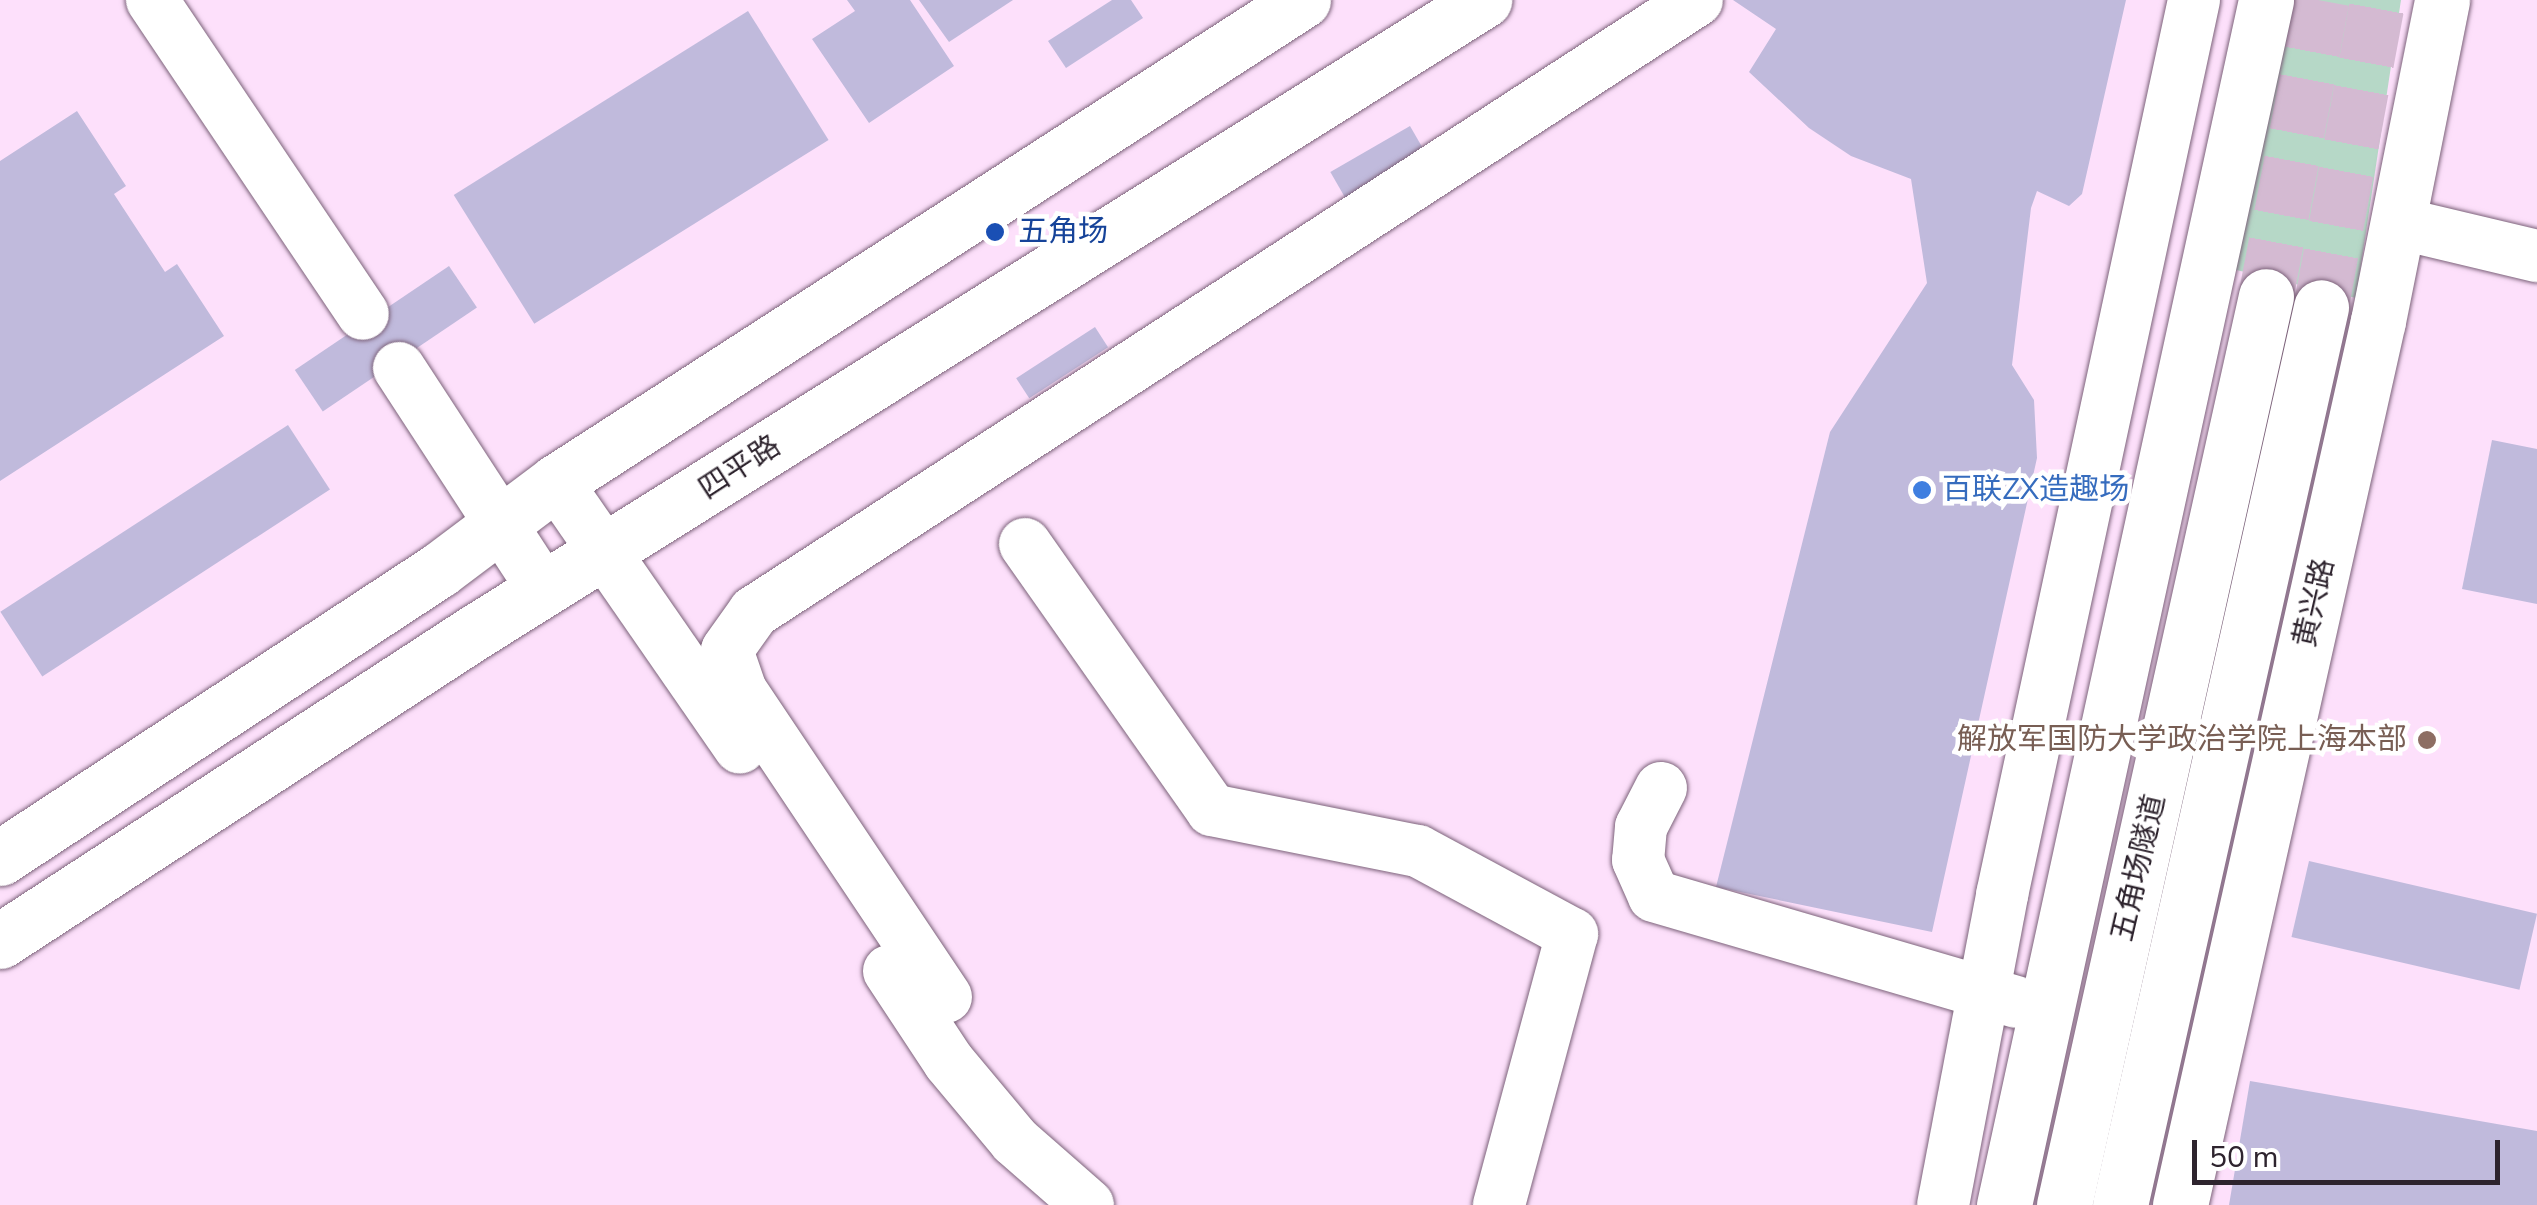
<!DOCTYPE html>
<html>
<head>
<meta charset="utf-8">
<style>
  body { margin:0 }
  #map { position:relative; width:2537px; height:1205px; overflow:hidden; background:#fde0fb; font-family:"Nunito Sans","Noto Sans SC",sans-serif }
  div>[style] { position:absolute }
  .green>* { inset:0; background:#b6d8c7 }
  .building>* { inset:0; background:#c0badc; transform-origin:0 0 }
  .major-tunnel>* { height:55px; margin-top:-27.5px; transform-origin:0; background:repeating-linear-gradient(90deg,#d4bad2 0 55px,transparent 0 83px) }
  .roads { filter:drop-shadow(0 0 2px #7c627a) drop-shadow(0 0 2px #7c627a) }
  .minor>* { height:52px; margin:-26px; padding:0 26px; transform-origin:26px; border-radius:26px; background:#fff }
  .major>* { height:55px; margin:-27.5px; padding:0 27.5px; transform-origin:27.5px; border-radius:27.5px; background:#fff }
  .dots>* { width:28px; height:28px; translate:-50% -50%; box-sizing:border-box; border:5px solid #fff; border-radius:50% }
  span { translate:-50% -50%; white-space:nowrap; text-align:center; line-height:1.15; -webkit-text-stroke:9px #fff; paint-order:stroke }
  .transit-label { font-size:30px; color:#164399 }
  .left { translate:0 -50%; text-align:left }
  .street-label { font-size:30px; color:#2e242e }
  .shop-label { font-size:30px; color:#366cbe }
  .education-label { font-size:30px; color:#785e54 }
  .right { translate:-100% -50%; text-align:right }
  .scale { position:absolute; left:2192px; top:1140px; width:308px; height:45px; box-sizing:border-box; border:5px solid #2e242e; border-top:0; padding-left:12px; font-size:30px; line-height:35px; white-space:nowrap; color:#2e242e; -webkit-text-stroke:8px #fff; paint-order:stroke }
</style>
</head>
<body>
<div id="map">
  <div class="green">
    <i style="clip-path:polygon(2290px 0,2401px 0,2356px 298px,2232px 269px)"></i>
  </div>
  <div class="building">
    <i style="clip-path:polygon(847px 0,910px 0,954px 66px,869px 123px,812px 39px,855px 11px)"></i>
    <i style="clip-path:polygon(919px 0,1013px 0,949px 42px)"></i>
    <i style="clip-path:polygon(1112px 0,1131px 0,1143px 18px,1066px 68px,1048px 41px)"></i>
    <i style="clip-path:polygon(1733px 0,2126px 0,2082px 194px,2069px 206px,2037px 191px,2031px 208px,2012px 365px,2034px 400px,2037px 458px,1932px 932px,1716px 887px,1830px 432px,1927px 283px,1911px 179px,1851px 156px,1809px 128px,1749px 72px,1776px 29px)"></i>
    <i style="left:748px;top:11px;width:152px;height:347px;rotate:58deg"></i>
    <i style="clip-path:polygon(77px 111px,126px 186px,114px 194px,165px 272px,177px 264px,224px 336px,0 481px,0 161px)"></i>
    <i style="left:1410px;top:126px;width:34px;height:92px;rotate:60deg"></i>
    <i style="left:449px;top:266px;width:50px;height:186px;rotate:56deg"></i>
    <i style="left:1095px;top:327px;width:24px;height:94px;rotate:57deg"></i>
    <i style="left:288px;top:425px;width:77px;height:343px;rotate:57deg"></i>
    <i style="clip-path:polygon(2492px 440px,2537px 449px,2537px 604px,2462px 589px)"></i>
    <i style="left:2309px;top:861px;width:234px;height:78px;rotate:13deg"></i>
    <i style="clip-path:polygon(2250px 1081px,2537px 1131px,2537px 1205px,2229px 1205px)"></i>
  </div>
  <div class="major-tunnel">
    <i style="left:2266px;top:296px;width:301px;rotate:-79.3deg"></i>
    <i style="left:2321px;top:307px;width:312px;rotate:-79.5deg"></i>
  </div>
  <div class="roads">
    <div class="minor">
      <i style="left:152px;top:0;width:378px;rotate:56.1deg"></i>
      <i style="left:2398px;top:223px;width:143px;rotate:13.4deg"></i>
      <i style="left:399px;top:368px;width:264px;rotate:56.9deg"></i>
      <i style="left:556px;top:482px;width:323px;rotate:55.3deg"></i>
      <i style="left:1025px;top:544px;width:325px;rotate:54.9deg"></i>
      <i style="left:1212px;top:810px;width:210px;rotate:11.3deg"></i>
      <i style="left:1418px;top:851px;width:175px;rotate:28.3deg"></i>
      <i style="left:1572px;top:934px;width:281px;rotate:105.1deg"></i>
      <i style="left:1661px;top:788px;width:44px;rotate:117.1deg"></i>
      <i style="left:1641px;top:827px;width:33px;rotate:95deg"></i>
      <i style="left:1638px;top:860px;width:39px;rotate:66deg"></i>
      <i style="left:1654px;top:896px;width:377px;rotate:16.3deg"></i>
      <i style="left:889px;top:971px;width:109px;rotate:56.6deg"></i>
      <i style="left:949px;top:1062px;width:103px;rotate:50.1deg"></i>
      <i style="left:1015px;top:1141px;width:97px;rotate:41.2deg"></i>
      <i style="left:946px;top:997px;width:368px;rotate:-123.8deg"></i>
      <i style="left:741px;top:691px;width:43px;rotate:-108.9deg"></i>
      <i style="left:727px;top:650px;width:47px;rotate:-54.6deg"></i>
      <i style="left:754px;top:612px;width:1124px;rotate:-32.98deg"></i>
      <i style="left:1943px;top:1205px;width:316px;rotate:-79.2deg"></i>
      <i style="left:2002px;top:895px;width:915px;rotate:-77.89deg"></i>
    </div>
    <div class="major">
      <i style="left:0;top:858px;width:525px;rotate:-33.27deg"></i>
      <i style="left:439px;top:570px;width:146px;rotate:-36.9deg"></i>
      <i style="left:556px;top:482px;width:889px;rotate:-32.83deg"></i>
      <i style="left:0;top:941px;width:567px;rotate:-33.05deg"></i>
      <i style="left:475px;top:632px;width:1191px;rotate:-32.06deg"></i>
      <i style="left:2004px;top:1205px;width:1233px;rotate:-77.73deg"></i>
      <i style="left:2064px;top:1205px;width:931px;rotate:-77.47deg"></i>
      <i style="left:2120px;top:1205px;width:920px;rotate:-77.38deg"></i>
      <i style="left:2180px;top:1205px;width:906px;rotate:-77.38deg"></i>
      <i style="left:2378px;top:321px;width:327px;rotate:-78.7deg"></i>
    </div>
  </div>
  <div class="dots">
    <i style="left:995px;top:232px;background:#1a4fb4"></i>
    <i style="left:1922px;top:490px;background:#3f7fe0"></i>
    <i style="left:2427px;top:740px;background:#8d6e63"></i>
  </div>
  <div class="transit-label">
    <span class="left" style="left:1018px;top:232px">五角场</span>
  </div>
  <div class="street-label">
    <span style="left:740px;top:468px;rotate:-33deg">四平路</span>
    <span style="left:2315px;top:603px;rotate:-77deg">黄兴路</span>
    <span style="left:2139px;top:868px;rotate:-77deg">五角场隧道</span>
  </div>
  <div class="shop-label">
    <span class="left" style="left:1942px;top:490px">百联ZX造趣场</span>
  </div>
  <div class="education-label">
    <span class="right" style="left:2407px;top:740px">解放军国防大学政治学院上海本部</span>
  </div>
  <div class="scale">50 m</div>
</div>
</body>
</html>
